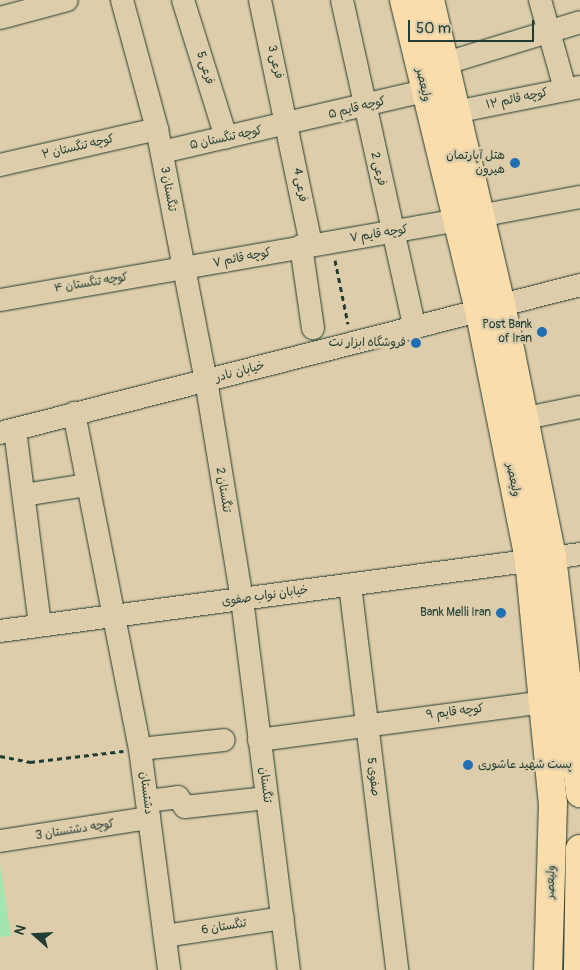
<!DOCTYPE html>
<html>
<head>
<meta charset="utf-8">
<style>
  body { margin:0 }
  #map { position:relative; width:580px; height:970px; overflow:hidden; background:#decdaa; font-family:Pangolin,"Playpen Sans Arabic",sans-serif }
  div>[style] { position:absolute }
  .green>* { inset:0; background:#a1e5b0 }
  .path>* { height:3px; margin-top:-1.5px; transform-origin:0; background:repeating-linear-gradient(90deg,#1f3d34 0 5px,transparent 0 9px) }
  .roads { filter:drop-shadow(0 0 1px #1f3d34) drop-shadow(0 0 1px #1f3d34) }
  .minor>* { height:22px; margin:-11px; padding:0 11px; transform-origin:11px; border-radius:11px; background:#decdaa }
  .major>* { height:28px; margin:-14px; padding:0 14px; transform-origin:14px; border-radius:14px; background:#faddab }
  .dots>* { width:14px; height:14px; translate:-50% -50%; box-sizing:border-box; border:2px solid #decdaa; border-radius:50% }
  span { translate:-50% -50%; white-space:nowrap; text-align:center; line-height:1.15; -webkit-text-stroke:5px #decdaa; paint-order:stroke }
  .street-label { font-size:12px; color:#1f3d34 }
  .poi-label { font-size:12px; color:#1f3d34 }
  .right { translate:-100% -50%; text-align:right }
  .left { translate:0 -50%; text-align:left }
  .north { position:absolute; left:10px; top:910px; width:50px; height:50px; -webkit-text-stroke:4px #decdaa; paint-order:stroke; rotate:289deg; font-size:14px; font-weight:700; line-height:20px; text-align:center; color:#1f3d34 }
  .north::after { content:''; display:block; margin:auto; width:18px; height:22px; background:#1f3d34; clip-path:polygon(50% 0,100% 100%,50% 72%,0 100%) }
  .scale { position:absolute; left:408px; top:20px; width:126px; height:22px; box-sizing:border-box; border:2px solid #1f3d34; border-top:0; padding-left:6px; font-size:15px; line-height:18px; white-space:nowrap; color:#1f3d34; -webkit-text-stroke:4px #decdaa; paint-order:stroke }
</style>
</head>
<body>
<div id="map">
  <div class="green">
    <i style="clip-path:polygon(0 864px,11px 936px,0 937px)"></i>
  </div>
  <div class="path">
    <i style="left:335px;top:260px;width:65px;rotate:78.5deg"></i>
    <i style="left:0;top:756px;width:31px;rotate:11deg"></i>
    <i style="left:30px;top:762px;width:94px;rotate:-6.7deg"></i>
  </div>
  <div class="roads">
    <div class="minor">
      <i style="left:122px;top:0;width:134px;rotate:74.8deg"></i>
      <i style="left:157px;top:129px;width:256px;rotate:79deg"></i>
      <i style="left:206px;top:380px;width:222px;rotate:80.7deg"></i>
      <i style="left:242px;top:599px;width:374px;rotate:82.8deg"></i>
      <i style="left:183px;top:0;width:144px;rotate:72.6deg"></i>
      <i style="left:260px;top:0;width:250px;rotate:78.2deg"></i>
      <i style="left:342px;top:0;width:324px;rotate:77.5deg"></i>
      <i style="left:540px;top:0;width:92px;rotate:74.3deg"></i>
      <i style="left:0;top:18px;width:69px;rotate:-15deg"></i>
      <i style="left:443px;top:64px;width:143px;rotate:-17deg"></i>
      <i style="left:455px;top:112px;width:127px;rotate:-11.3deg"></i>
      <i style="left:162px;top:152px;width:269px;rotate:-13.1deg"></i>
      <i style="left:0;top:165px;width:161px;rotate:-12.9deg"></i>
      <i style="left:479px;top:216px;width:103px;rotate:-10.7deg"></i>
      <i style="left:301px;top:246px;width:83px;rotate:81.7deg"></i>
      <i style="left:0;top:300px;width:464px;rotate:-9.9deg"></i>
      <i style="left:74px;top:413px;width:342px;rotate:78.9deg"></i>
      <i style="left:140px;top:749px;width:223px;rotate:82.5deg"></i>
      <i style="left:526px;top:418px;width:55px;rotate:-11.5deg"></i>
      <i style="left:15px;top:430px;width:196px;rotate:82.7deg"></i>
      <i style="left:0;top:433px;width:599px;rotate:-14.31deg"></i>
      <i style="left:24px;top:495px;width:64px;rotate:-9deg"></i>
      <i style="left:350px;top:585px;width:388px;rotate:83deg"></i>
      <i style="left:0;top:631px;width:585px;rotate:-7.56deg"></i>
      <i style="left:259px;top:740px;width:287px;rotate:-7.6deg"></i>
      <i style="left:140px;top:749px;width:84px;rotate:-6.1deg"></i>
      <i style="left:147px;top:801px;width:31px;rotate:-7deg"></i>
      <i style="left:178px;top:797px;width:12px;rotate:55deg"></i>
      <i style="left:185px;top:807px;width:82px;rotate:-6.3deg"></i>
      <i style="left:0;top:841px;width:151px;rotate:-8.8deg"></i>
      <i style="left:165px;top:936px;width:119px;rotate:-8.7deg"></i>
    </div>
    <div class="major">
      <i style="left:404px;top:0;width:318px;rotate:76.4deg"></i>
      <i style="left:479px;top:309px;width:256px;rotate:78.7deg"></i>
      <i style="left:529px;top:560px;width:244px;rotate:84.4deg"></i>
      <i style="left:553px;top:803px;width:167px;rotate:91.7deg"></i>
      <i style="left:430px;top:0;width:312px;rotate:76.9deg"></i>
      <i style="left:501px;top:304px;width:258px;rotate:78.6deg"></i>
      <i style="left:552px;top:557px;width:238px;rotate:83.2deg"></i>
      <i style="left:578px;top:970px;width:121px;rotate:-89.1deg"></i>
    </div>
  </div>
  <div class="dots">
    <i style="left:515px;top:163px;background:#1f6fb2"></i>
    <i style="left:542px;top:332px;background:#1f6fb2"></i>
    <i style="left:416px;top:343px;background:#1f6fb2"></i>
    <i style="left:501px;top:613px;background:#1f6fb2"></i>
    <i style="left:468px;top:765px;background:#1f6fb2"></i>
  </div>
  <div class="street-label">
    <span style="left:275px;top:62px;rotate:77deg">فرعی 3</span>
    <span style="left:205px;top:68px;rotate:73deg">فرعی 5</span>
    <span style="left:423px;top:85px;rotate:77deg">ولیعصر</span>
    <span style="left:517px;top:99px;rotate:-12deg">کوچه قائم ۱۲</span>
    <span style="left:357px;top:108px;rotate:-14deg">کوچه قایم ۵</span>
    <span style="left:226px;top:138px;rotate:-12deg">کوچه تنگستان ۵</span>
    <span style="left:78px;top:147px;rotate:-13deg">کوچه تنگستان ۲</span>
    <span style="left:378px;top:169px;rotate:77deg">فرعی 2</span>
    <span style="left:300px;top:185px;rotate:80deg">فرعی 4</span>
    <span style="left:168px;top:189px;rotate:80deg">تنگستان 3</span>
    <span style="left:379px;top:234px;rotate:-9deg">کوچه قایم ۷</span>
    <span style="left:242px;top:258px;rotate:-11deg">کوچه قائم ۷</span>
    <span style="left:91px;top:283px;rotate:-9deg">کوچه تنگستان ۴</span>
    <span style="left:240px;top:372px;rotate:-15deg">خیابان نادر</span>
    <span style="left:513px;top:480px;rotate:79deg">ولیعصر</span>
    <span style="left:223px;top:490px;rotate:81deg">تنگستان 2</span>
    <span style="left:265px;top:596px;rotate:-8deg">خیابان نواب صفوی</span>
    <span style="left:455px;top:712px;rotate:-7deg">کوچه قایم ۹</span>
    <span style="left:373px;top:777px;rotate:83deg">صفوی 5</span>
    <span style="left:265px;top:785px;rotate:83deg">تنگستان</span>
    <span style="left:146px;top:793px;rotate:83deg">دشتستان</span>
    <span style="left:75px;top:830px;rotate:-9deg">کوچه دشتستان 3</span>
    <span style="left:551px;top:882px;rotate:-88deg">ولیعصر</span>
    <span style="left:224px;top:927px;rotate:-9deg">تنگستان 6</span>
  </div>
  <div class="poi-label">
    <span class="right" style="left:505px;top:163px">هتل آپارتمان<br>هیرون</span>
    <span class="right" style="left:532px;top:332px">Post Bank<br>of Iran</span>
    <span class="right" style="left:406px;top:343px">فروشگاه ابزار نت</span>
    <span class="right" style="left:491px;top:613px">Bank Melli Iran</span>
    <span class="left" style="left:478px;top:765px">پست شهید عاشوری</span>
  </div>
  <div class="north">N</div>
  <div class="scale">50 m</div>
</div>
</body>
</html>
